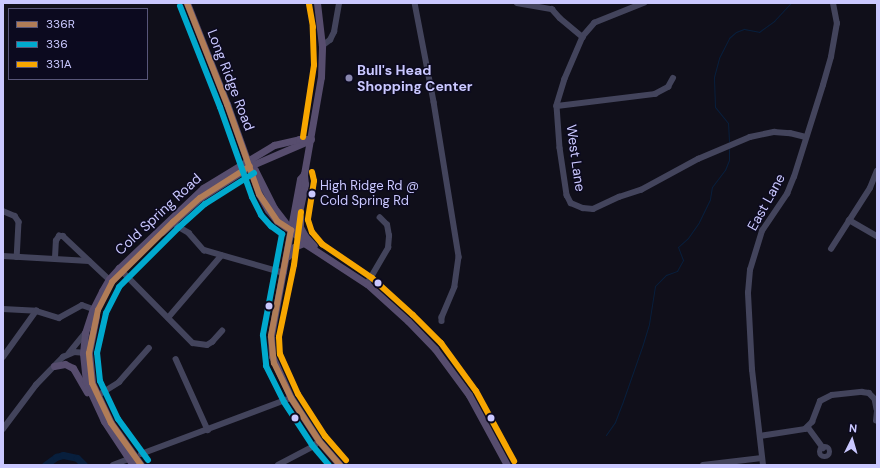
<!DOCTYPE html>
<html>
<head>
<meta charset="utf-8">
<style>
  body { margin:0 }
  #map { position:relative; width:880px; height:468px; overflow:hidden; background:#100f1a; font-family:"DM Sans",sans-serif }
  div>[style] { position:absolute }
  .stream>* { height:1px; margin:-0.5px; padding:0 0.5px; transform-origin:0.5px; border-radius:0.5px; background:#081f3d }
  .river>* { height:7px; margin:-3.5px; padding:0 3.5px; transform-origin:3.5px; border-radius:3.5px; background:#081f3d }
  .minor>* { height:5.5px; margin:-2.75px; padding:0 2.75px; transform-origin:2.75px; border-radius:2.75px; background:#43445c }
  .minor>.ring { margin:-2.75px; padding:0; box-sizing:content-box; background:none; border:5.5px solid #43445c; border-radius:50% }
  .major>* { height:7px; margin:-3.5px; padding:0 3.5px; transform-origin:3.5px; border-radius:3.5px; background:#574d6e }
  .bus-1>* { height:6px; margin:-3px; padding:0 3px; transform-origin:3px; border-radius:3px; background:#b07c57 }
  .bus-2>* { height:6px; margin:-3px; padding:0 3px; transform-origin:3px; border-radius:3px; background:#00a9ce }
  .bus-3>* { height:6px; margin:-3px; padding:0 3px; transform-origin:3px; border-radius:3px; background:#f7a600 }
  .dots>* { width:11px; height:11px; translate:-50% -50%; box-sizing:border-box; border:2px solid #0c0a1f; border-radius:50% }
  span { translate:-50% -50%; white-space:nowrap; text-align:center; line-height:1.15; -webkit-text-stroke:3px #0c0a1f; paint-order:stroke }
  .bus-label { font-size:13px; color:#cac8ff }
  .left { translate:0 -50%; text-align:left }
  .poi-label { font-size:14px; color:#cac8ff; font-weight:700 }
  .street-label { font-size:14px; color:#cac8ff }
  .frame { position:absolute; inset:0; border:4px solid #cac8ff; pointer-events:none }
  .legend { position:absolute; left:8px; top:8px; width:140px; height:72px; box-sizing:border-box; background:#0c0a1f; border:1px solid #585679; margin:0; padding:5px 7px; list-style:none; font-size:12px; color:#cac8ff }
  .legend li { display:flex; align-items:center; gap:8px; height:20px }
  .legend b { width:20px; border:1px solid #585679 }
  .north { position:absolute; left:832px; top:420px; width:40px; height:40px; -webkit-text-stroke:3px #0c0a1f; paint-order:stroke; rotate:5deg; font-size:11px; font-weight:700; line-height:16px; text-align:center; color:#cac8ff }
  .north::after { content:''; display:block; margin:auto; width:14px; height:18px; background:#cac8ff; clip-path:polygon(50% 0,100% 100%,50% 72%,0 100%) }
</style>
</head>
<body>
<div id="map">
  <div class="stream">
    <i style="left:729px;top:141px;width:18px;rotate:-93deg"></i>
    <i style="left:728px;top:123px;width:21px;rotate:-129deg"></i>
    <i style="left:715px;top:107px;width:30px;rotate:-92deg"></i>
    <i style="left:714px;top:77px;width:20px;rotate:-75deg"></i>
    <i style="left:719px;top:58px;width:22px;rotate:-63deg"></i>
    <i style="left:729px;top:38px;width:9px;rotate:-41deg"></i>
    <i style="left:736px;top:32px;width:9px;rotate:-21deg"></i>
    <i style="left:744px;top:29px;width:15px;rotate:11deg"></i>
    <i style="left:759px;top:32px;width:19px;rotate:-36deg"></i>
    <i style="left:774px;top:21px;width:25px;rotate:-47deg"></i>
    <i style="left:606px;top:435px;width:16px;rotate:-55deg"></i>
    <i style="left:615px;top:422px;width:19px;rotate:-69deg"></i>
    <i style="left:622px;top:404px;width:60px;rotate:-70.7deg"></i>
    <i style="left:642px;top:347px;width:24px;rotate:-73deg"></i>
    <i style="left:649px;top:324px;width:38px;rotate:-81deg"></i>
    <i style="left:655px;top:286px;width:16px;rotate:-45deg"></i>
    <i style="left:666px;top:275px;width:12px;rotate:-20deg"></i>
    <i style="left:677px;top:271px;width:13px;rotate:-61deg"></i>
    <i style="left:683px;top:260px;width:14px;rotate:-111deg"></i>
    <i style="left:678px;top:247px;width:13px;rotate:-42deg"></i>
    <i style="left:688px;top:238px;width:19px;rotate:-55deg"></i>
    <i style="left:699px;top:222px;width:25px;rotate:-64deg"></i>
    <i style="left:710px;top:199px;width:12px;rotate:-81deg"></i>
    <i style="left:712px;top:187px;width:21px;rotate:-53deg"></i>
    <i style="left:725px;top:170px;width:11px;rotate:-68deg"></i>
    <i style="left:729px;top:160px;width:11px;rotate:-90deg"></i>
  </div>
  <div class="river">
    <i style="left:45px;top:465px;width:14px;rotate:-36deg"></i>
    <i style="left:56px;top:457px;width:7px;rotate:-16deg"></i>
    <i style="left:63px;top:455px;width:14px;rotate:12deg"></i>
    <i style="left:77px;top:458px;width:10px;rotate:45deg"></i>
  </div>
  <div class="minor">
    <i style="left:415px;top:3px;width:101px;rotate:79.1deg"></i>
    <i style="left:434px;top:102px;width:157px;rotate:80.8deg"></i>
    <i style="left:459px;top:257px;width:30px;rotate:98deg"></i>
    <i style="left:455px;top:287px;width:33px;rotate:113deg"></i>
    <i style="left:442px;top:317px;width:4px;rotate:90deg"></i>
    <i style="left:517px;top:3px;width:36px;rotate:10deg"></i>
    <i style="left:552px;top:9px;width:12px;rotate:48deg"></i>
    <i style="left:560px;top:18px;width:30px;rotate:40deg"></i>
    <i style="left:645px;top:3px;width:54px;rotate:158.2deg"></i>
    <i style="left:595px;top:23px;width:18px;rotate:131deg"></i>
    <i style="left:583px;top:37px;width:46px;rotate:113.2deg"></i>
    <i style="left:565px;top:79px;width:28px;rotate:107deg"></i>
    <i style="left:557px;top:106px;width:42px;rotate:85.9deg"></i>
    <i style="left:560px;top:148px;width:48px;rotate:81.5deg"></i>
    <i style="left:567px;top:195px;width:9px;rotate:63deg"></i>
    <i style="left:571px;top:203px;width:13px;rotate:23deg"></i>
    <i style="left:583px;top:208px;width:10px;rotate:6deg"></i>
    <i style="left:593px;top:209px;width:29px;rotate:-25deg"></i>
    <i style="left:619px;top:197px;width:23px;rotate:-18deg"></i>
    <i style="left:641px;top:190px;width:65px;rotate:-28.5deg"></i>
    <i style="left:698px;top:159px;width:56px;rotate:-22.9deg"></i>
    <i style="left:750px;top:137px;width:25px;rotate:-12deg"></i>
    <i style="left:774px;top:132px;width:16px;rotate:4deg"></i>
    <i style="left:790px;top:133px;width:16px;rotate:14deg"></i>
    <i style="left:322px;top:46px;width:10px;rotate:-37deg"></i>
    <i style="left:330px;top:40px;width:9px;rotate:-63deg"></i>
    <i style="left:334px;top:32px;width:29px;rotate:-80deg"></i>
    <i style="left:557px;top:106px;width:99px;rotate:-7deg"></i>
    <i style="left:655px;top:94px;width:15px;rotate:-28deg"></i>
    <i style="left:668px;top:87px;width:10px;rotate:-61deg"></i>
    <i style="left:3px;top:211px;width:13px;rotate:23deg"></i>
    <i style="left:15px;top:216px;width:7px;rotate:56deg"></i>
    <i style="left:19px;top:222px;width:35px;rotate:93deg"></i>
    <i style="left:849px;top:220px;width:32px;rotate:30deg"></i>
    <i style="left:177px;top:226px;width:14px;rotate:30deg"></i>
    <i style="left:189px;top:233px;width:23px;rotate:49deg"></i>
    <i style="left:204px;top:250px;width:83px;rotate:16deg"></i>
    <i style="left:831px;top:249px;width:72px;rotate:-57.4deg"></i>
    <i style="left:870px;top:188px;width:18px;rotate:-68deg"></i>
    <i style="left:3px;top:256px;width:86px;rotate:3.3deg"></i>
    <i style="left:55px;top:258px;width:17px;rotate:-87deg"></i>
    <i style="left:56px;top:241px;width:6px;rotate:-59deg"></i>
    <i style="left:59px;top:236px;width:4px"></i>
    <i style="left:63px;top:236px;width:67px;rotate:43.2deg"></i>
    <i style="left:119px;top:268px;width:105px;rotate:45.4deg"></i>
    <i style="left:193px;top:343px;width:14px;rotate:8deg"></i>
    <i style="left:207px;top:345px;width:6px;rotate:-31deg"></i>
    <i style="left:212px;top:342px;width:15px;rotate:-48deg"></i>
    <i style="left:367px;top:284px;width:42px;rotate:-59.7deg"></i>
    <i style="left:388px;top:248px;width:12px;rotate:-85deg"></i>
    <i style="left:389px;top:236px;width:11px;rotate:-100deg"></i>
    <i style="left:387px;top:225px;width:10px;rotate:-135deg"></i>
    <i style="left:3px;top:309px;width:33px;rotate:3deg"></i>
    <i style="left:36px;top:311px;width:24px;rotate:17deg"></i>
    <i style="left:59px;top:318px;width:26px;rotate:-29deg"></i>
    <i style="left:82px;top:305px;width:12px;rotate:20deg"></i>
    <i style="left:168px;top:318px;width:82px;rotate:-49.5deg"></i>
    <i style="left:69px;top:353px;width:26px;rotate:-51deg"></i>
    <i style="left:3px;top:357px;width:57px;rotate:-54.3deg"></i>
    <i style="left:176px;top:359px;width:78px;rotate:65.7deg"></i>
    <i style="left:97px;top:396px;width:26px;rotate:-32deg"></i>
    <i style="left:119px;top:382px;width:45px;rotate:-48.6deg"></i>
    <i style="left:876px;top:421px;width:10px;rotate:-84deg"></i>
    <i style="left:808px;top:427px;width:26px;rotate:54deg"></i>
    <i style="left:3px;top:429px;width:55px;rotate:-53.1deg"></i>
    <i style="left:36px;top:385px;width:39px;rotate:-46deg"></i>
    <i style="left:63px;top:357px;width:12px;rotate:-24deg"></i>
    <i style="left:74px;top:352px;width:13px;rotate:4deg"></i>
    <i style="left:760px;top:436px;width:46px;rotate:-8.8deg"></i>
    <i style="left:805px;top:429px;width:10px;rotate:-45deg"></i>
    <i style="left:812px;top:422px;width:22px;rotate:-69deg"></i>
    <i style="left:820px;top:401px;width:13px;rotate:-27deg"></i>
    <i style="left:832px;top:395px;width:30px;rotate:-6deg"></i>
    <i style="left:862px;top:392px;width:7px;rotate:8deg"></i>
    <i style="left:869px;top:393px;width:8px;rotate:45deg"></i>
    <i style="left:875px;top:399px;width:10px;rotate:79deg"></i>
    <i class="ring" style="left:820px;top:447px;width:4.5px;height:4.5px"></i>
    <i style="left:141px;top:454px;width:160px;rotate:-20.5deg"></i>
    <i style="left:113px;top:465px;width:17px;rotate:-21deg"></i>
    <i style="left:278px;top:465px;width:41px;rotate:-27.8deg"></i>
    <i style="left:314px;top:446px;width:7px;rotate:-45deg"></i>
    <i style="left:703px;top:465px;width:59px;rotate:-6.8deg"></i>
    <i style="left:763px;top:465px;width:96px;rotate:-96.6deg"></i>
    <i style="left:752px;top:370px;width:77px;rotate:-93deg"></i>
    <i style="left:748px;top:293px;width:23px;rotate:-85deg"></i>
    <i style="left:750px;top:270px;width:41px;rotate:-72.9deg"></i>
    <i style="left:762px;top:231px;width:45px;rotate:-56deg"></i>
    <i style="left:787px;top:194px;width:18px;rotate:-68deg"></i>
    <i style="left:794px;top:177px;width:96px;rotate:-72.5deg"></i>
    <i style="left:823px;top:85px;width:29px;rotate:-74deg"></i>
    <i style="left:831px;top:57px;width:34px;rotate:-80deg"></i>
    <i style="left:837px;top:24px;width:21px;rotate:-101deg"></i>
  </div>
  <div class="major">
    <i style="left:187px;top:3px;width:109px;rotate:68.4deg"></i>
    <i style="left:227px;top:104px;width:96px;rotate:70.4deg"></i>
    <i style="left:259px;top:194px;width:18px;rotate:61deg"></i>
    <i style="left:268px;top:210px;width:14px;rotate:51deg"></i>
    <i style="left:277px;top:221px;width:12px;rotate:35deg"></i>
    <i style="left:250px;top:166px;width:6px;rotate:39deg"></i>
    <i style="left:255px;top:170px;width:42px;rotate:63.4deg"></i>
    <i style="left:274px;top:208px;width:28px;rotate:52deg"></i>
    <i style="left:291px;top:230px;width:18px;rotate:45deg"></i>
    <i style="left:304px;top:243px;width:75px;rotate:33.1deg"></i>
    <i style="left:367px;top:284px;width:55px;rotate:42.1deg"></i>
    <i style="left:408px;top:321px;width:39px;rotate:46deg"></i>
    <i style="left:435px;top:349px;width:57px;rotate:53.5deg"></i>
    <i style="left:469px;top:395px;width:80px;rotate:61.5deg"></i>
    <i style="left:304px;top:174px;width:6px;rotate:129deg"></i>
    <i style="left:300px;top:179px;width:160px;rotate:100.5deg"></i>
    <i style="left:271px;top:336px;width:20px;rotate:87deg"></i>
    <i style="left:272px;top:356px;width:46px;rotate:65.7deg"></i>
    <i style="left:291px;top:398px;width:51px;rotate:56.9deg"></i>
    <i style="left:319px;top:441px;width:32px;rotate:49deg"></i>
    <i style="left:300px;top:217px;width:10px;rotate:90deg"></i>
    <i style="left:300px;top:227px;width:10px;rotate:61deg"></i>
    <i style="left:305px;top:236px;width:13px;rotate:48deg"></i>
    <i style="left:291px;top:230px;width:10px;rotate:-53deg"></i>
    <i style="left:297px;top:222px;width:39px;rotate:-78deg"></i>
    <i style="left:305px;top:184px;width:10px;rotate:-96deg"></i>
    <i style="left:304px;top:174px;width:98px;rotate:-80.1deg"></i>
    <i style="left:321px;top:77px;width:31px;rotate:-88deg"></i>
    <i style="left:322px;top:46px;width:43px;rotate:-96.6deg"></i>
    <i style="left:162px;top:232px;width:51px;rotate:-41.8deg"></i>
    <i style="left:200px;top:198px;width:59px;rotate:-32.6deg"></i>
    <i style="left:250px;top:166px;width:65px;rotate:-23.4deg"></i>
    <i style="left:288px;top:256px;width:11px;rotate:-56deg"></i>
    <i style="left:294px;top:247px;width:11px;rotate:-22deg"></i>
    <i style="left:96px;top:316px;width:38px;rotate:101deg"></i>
    <i style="left:89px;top:353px;width:30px;rotate:84deg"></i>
    <i style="left:92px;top:383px;width:44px;rotate:64.6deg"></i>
    <i style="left:111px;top:423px;width:52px;rotate:54.5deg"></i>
    <i style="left:54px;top:366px;width:11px;rotate:-10deg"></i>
    <i style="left:65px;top:364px;width:9px;rotate:27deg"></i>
    <i style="left:73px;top:368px;width:28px;rotate:60deg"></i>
    <i style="left:133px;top:465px;width:53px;rotate:-123.4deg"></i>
    <i style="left:104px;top:421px;width:43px;rotate:-114.8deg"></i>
    <i style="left:86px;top:382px;width:29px;rotate:-96deg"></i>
    <i style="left:83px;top:353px;width:20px;rotate:-84deg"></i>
    <i style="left:85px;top:333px;width:25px;rotate:-72deg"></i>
    <i style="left:93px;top:309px;width:20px;rotate:-63deg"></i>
    <i style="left:102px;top:291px;width:14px;rotate:-60deg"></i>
    <i style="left:109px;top:279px;width:15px;rotate:-48deg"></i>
    <i style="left:119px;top:268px;width:116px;rotate:-43.6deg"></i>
    <i style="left:203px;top:188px;width:83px;rotate:-31.2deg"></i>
    <i style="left:274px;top:145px;width:26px;rotate:-13deg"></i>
    <i style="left:299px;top:139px;width:12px"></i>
  </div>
  <div class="bus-1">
    <i style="left:187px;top:3px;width:109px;rotate:68.4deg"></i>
    <i style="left:227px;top:104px;width:96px;rotate:70.4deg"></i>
    <i style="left:259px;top:194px;width:32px;rotate:56deg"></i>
    <i style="left:277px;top:221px;width:17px;rotate:33deg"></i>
    <i style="left:291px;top:230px;width:108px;rotate:100.7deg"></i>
    <i style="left:271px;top:336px;width:27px;rotate:84deg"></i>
    <i style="left:274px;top:363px;width:39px;rotate:64deg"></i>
    <i style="left:291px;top:398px;width:51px;rotate:56.9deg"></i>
    <i style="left:319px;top:441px;width:32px;rotate:49deg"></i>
    <i style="left:141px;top:465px;width:52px;rotate:-125.5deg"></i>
    <i style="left:111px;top:423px;width:44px;rotate:-115.4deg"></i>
    <i style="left:92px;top:383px;width:30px;rotate:-96deg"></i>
    <i style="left:89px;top:353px;width:44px;rotate:-78.2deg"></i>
    <i style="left:98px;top:310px;width:31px;rotate:-63deg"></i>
    <i style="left:112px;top:282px;width:86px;rotate:-44.5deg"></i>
    <i style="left:173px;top:222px;width:36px;rotate:-42deg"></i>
    <i style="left:200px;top:198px;width:59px;rotate:-32.6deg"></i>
  </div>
  <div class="bus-2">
    <i style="left:180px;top:6px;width:109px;rotate:68.4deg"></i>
    <i style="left:220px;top:107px;width:96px;rotate:70.4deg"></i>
    <i style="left:252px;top:197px;width:20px;rotate:63deg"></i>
    <i style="left:261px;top:215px;width:15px;rotate:48deg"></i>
    <i style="left:271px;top:226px;width:14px;rotate:36deg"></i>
    <i style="left:282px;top:234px;width:103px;rotate:100.7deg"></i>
    <i style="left:263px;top:335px;width:31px;rotate:84deg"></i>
    <i style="left:266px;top:366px;width:40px;rotate:63.4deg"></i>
    <i style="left:284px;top:402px;width:51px;rotate:56.9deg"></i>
    <i style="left:312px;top:445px;width:26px;rotate:50deg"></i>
    <i style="left:148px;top:460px;width:51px;rotate:-126.2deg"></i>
    <i style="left:118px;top:419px;width:42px;rotate:-115.3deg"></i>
    <i style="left:100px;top:381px;width:28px;rotate:-96deg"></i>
    <i style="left:97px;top:353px;width:41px;rotate:-77.3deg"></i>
    <i style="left:106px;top:313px;width:29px;rotate:-63deg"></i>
    <i style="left:119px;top:287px;width:83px;rotate:-45deg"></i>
    <i style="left:178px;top:228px;width:36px;rotate:-42deg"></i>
    <i style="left:205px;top:204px;width:58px;rotate:-32.3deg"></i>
  </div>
  <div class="bus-3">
    <i style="left:303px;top:137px;width:73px;rotate:-81.3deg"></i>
    <i style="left:314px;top:65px;width:38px;rotate:-92deg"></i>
    <i style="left:313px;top:27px;width:23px;rotate:-100deg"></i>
    <i style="left:312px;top:172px;width:9px;rotate:77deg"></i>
    <i style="left:314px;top:181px;width:39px;rotate:99deg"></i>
    <i style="left:308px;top:220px;width:13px;rotate:72deg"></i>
    <i style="left:312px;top:232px;width:16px;rotate:50deg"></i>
    <i style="left:322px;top:244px;width:60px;rotate:34.2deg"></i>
    <i style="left:372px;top:278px;width:55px;rotate:42.1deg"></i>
    <i style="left:413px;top:315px;width:40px;rotate:45deg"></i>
    <i style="left:441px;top:343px;width:59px;rotate:53.9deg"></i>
    <i style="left:476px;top:391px;width:80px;rotate:61.5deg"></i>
    <i style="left:301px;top:212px;width:53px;rotate:97.5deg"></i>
    <i style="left:294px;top:265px;width:74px;rotate:101.8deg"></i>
    <i style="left:279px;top:337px;width:17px;rotate:87deg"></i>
    <i style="left:280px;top:354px;width:44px;rotate:65.8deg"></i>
    <i style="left:298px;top:394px;width:50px;rotate:57.3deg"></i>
    <i style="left:325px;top:436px;width:32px;rotate:49deg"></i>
  </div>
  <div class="dots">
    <i style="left:349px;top:78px;background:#8987af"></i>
    <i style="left:312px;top:194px;background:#cac8ff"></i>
    <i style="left:378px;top:283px;background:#cac8ff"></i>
    <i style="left:269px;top:306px;background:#cac8ff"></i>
    <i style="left:295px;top:418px;background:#cac8ff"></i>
    <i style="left:491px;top:418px;background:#cac8ff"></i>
  </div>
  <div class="bus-label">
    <span class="left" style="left:320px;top:194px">High Ridge Rd @<br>Cold Spring Rd</span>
  </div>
  <div class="poi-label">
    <span class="left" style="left:357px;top:78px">Bull's Head<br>Shopping Center</span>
  </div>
  <div class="street-label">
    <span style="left:231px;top:80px;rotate:69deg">Long Ridge Road</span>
    <span style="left:576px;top:158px;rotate:82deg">West Lane</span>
    <span style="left:766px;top:202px;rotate:-61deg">East Lane</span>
    <span style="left:158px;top:214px;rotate:-43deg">Cold Spring Road</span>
  </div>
  <div class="frame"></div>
  <ul class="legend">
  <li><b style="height:5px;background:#b07c57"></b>336R</li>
  <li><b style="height:5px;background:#00a9ce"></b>336</li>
  <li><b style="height:5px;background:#f7a600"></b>331A</li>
  </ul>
  <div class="north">N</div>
</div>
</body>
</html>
